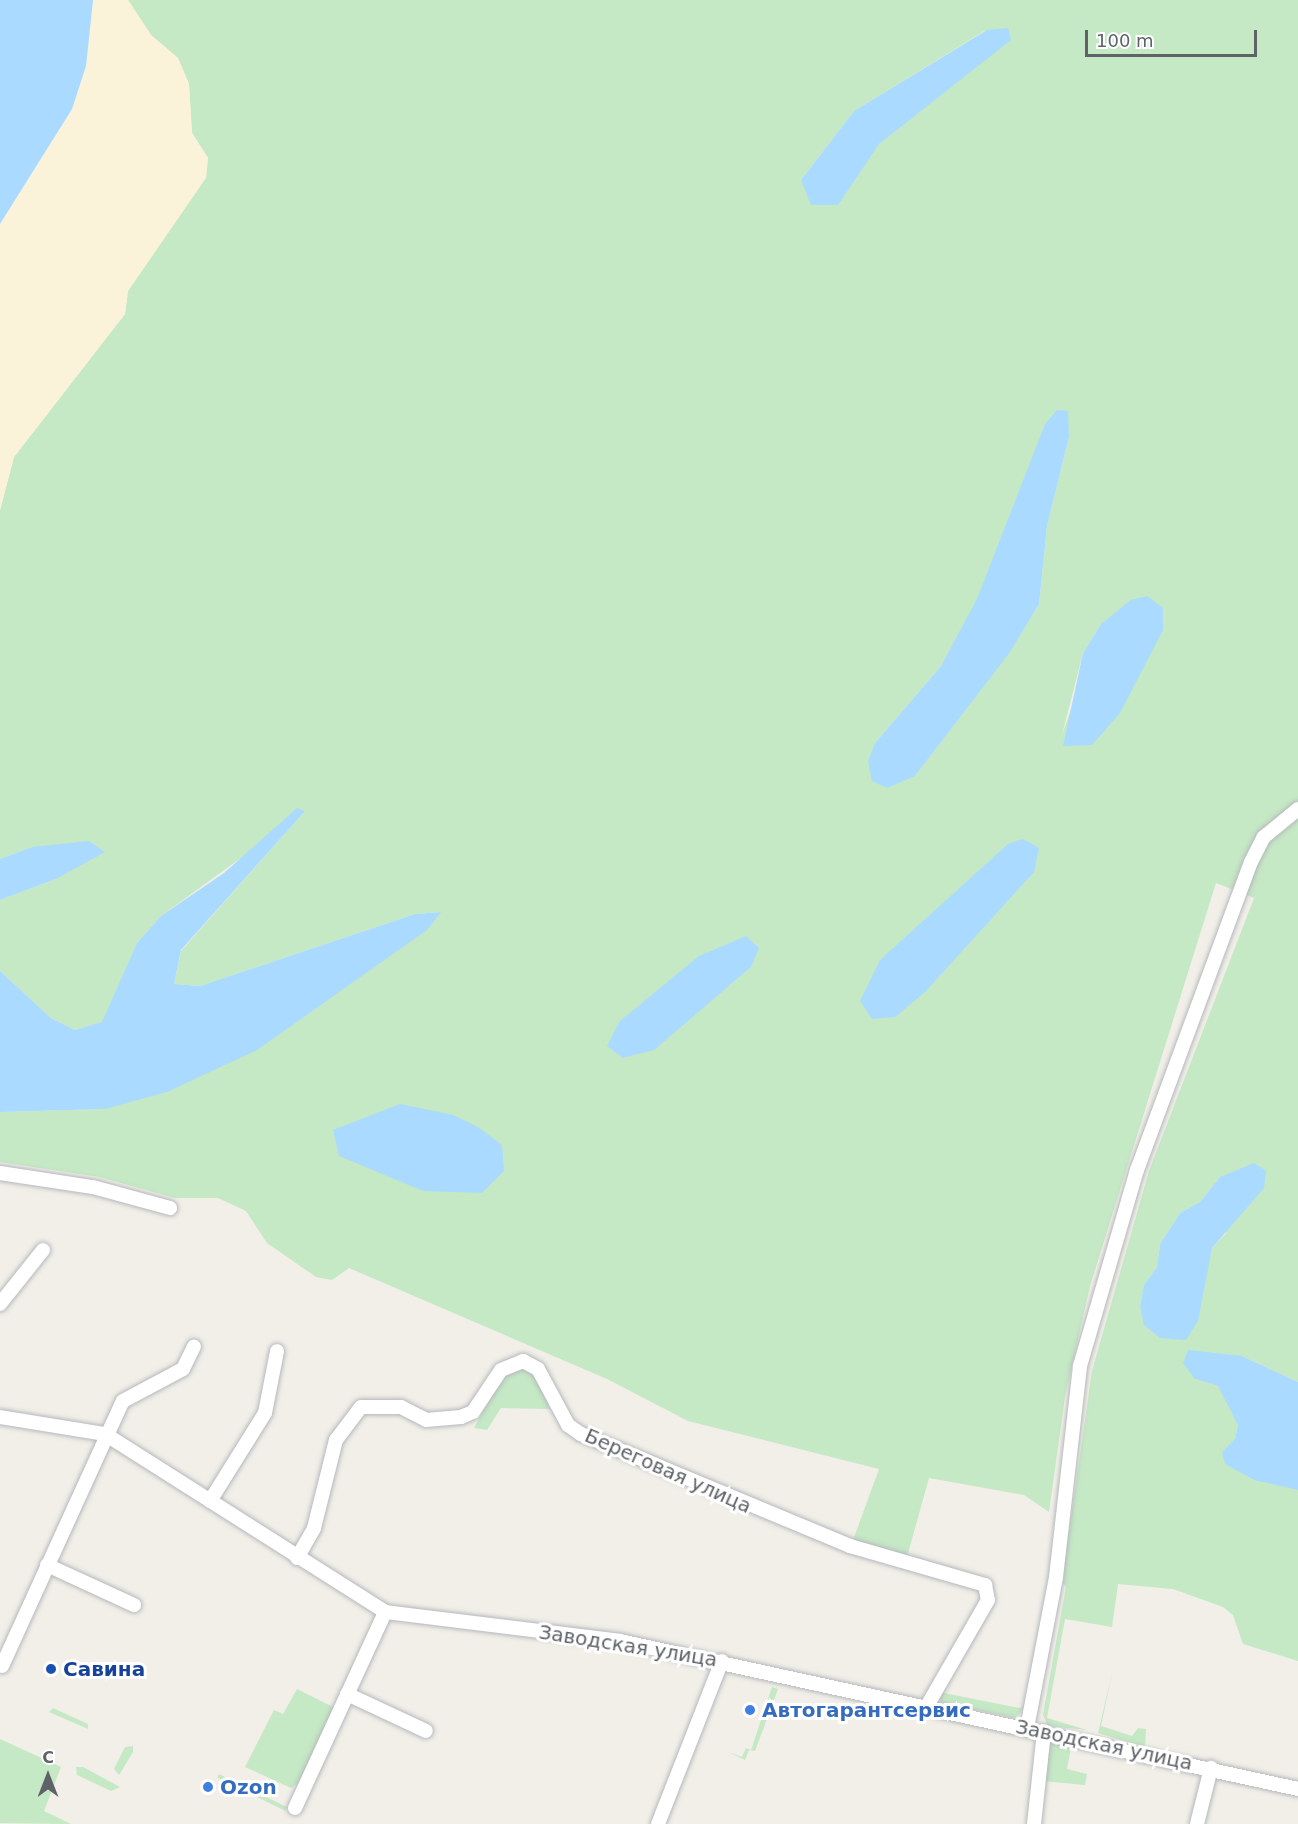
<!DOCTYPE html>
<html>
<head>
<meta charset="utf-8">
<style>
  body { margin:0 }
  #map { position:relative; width:1298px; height:1824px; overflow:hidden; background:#f1efe8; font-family:"DejaVu Sans",sans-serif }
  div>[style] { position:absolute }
  .green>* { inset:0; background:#c5e8c5; transform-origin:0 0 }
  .sand>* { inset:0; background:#fbf3d9 }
  .water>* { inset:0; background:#aadaff }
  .roads { filter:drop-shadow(0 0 2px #b5b8bc) drop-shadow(0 0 2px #b5b8bc) }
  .minor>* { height:14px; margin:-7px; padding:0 7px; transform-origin:7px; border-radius:7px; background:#fff }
  .dots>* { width:16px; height:16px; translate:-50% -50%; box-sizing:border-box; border:3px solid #fff; border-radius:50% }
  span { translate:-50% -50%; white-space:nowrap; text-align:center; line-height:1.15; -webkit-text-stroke:6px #fff; paint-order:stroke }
  .street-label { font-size:20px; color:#5f6368 }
  .transit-label { font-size:20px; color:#164399; font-weight:700 }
  .left { translate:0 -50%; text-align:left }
  .shop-label { font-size:20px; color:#366cbe; font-weight:700 }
  .north { position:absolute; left:18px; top:1746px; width:60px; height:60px; -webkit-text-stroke:4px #fff; paint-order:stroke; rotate:0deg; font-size:16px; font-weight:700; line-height:24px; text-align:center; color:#5f6368 }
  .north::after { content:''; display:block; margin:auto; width:21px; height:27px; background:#5f6368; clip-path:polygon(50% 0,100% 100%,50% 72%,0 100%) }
  .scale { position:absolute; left:1085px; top:30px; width:172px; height:27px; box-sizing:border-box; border:3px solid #5f6368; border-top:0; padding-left:8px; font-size:18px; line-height:21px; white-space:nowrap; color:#5f6368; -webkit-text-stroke:4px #fff; paint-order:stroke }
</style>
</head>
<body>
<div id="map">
  <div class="green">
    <i style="clip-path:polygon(evenodd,128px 0,1298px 0,1298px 1382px,1242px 1356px,1195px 1379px,1218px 1386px,1230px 1401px,1238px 1425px,1235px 1439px,1298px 1490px,1298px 1661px,1243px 1644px,1233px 1615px,1223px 1607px,1173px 1589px,1118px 1584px,1112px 1627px,1065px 1619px,1047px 1718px,1087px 1730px,1048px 1726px,1043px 1715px,1066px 1587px,1062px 1581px,1092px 1371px,1149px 1171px,1254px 898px,1216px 883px,1090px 1286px,1065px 1397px,1049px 1512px,1024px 1495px,929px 1478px,907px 1557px,852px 1543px,879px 1469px,688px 1421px,607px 1379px,349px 1268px,332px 1280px,316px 1277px,267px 1243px,246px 1211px,218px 1198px,175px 1198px,99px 1177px,0 1162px,0 1112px,105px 1109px,440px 912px,415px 914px,200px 986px,174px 984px,181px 951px,304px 812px,161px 916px,137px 943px,103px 1022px,75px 1030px,51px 1018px,0 971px,0 900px,56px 879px,32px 847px,0 859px,0 510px,14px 457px,125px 314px,128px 291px,206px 177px,208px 158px,192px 133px,189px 84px,178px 58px,151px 35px,128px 0,986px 30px,926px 104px,879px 144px,801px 180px,854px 111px,986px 30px,128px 0,1069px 437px,1047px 526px,1039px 604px,1009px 652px,915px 776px,875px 743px,941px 666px,1069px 437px,128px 0,1101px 624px,1062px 735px,1083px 653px,1101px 624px,128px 0,751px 967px,654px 1049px,623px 1058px,751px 967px,128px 0,1220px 1177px,1226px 1233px,1212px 1248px,1203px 1272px,1198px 1321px,1140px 1306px,1144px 1285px,1157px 1267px,1160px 1244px,1180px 1213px,1200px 1202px,1220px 1177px)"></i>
    <i style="clip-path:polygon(519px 1365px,536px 1376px,550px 1409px,501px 1408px,487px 1430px,474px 1428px,501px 1378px)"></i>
    <i style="clip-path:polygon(1113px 1669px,1101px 1726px,1132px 1736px,1138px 1728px,1146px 1729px,1145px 1747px,1098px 1733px)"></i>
    <i style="clip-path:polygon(772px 1687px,778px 1689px,755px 1751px,749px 1750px,745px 1760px,728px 1752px,742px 1757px,746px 1748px,751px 1750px)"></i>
    <i style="clip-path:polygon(297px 1689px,335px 1708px,300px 1782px,291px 1788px,245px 1767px,274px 1710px,283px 1714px)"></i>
    <i style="clip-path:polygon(939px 1692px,1019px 1708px,1024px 1707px,1016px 1718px,941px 1703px)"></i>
    <i style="clip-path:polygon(53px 1708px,88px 1724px,88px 1729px,49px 1712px)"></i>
    <i style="clip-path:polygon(0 1739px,61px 1767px,44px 1811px,71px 1824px,0 1823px)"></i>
    <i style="clip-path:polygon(1051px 1740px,1093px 1748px,1092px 1752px,1071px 1748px,1067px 1769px,1087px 1774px,1085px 1785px,1042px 1781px)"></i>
    <i style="clip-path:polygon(133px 1746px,133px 1752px,119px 1775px,114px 1769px,125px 1747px)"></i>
    <i style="clip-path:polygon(76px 1767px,83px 1767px,120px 1787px,111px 1791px,77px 1775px)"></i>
    <i style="left:219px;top:1774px;width:76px;height:4px;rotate:26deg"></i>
  </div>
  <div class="sand">
    <i style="clip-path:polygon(93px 0,128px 0,151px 35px,178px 58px,189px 84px,192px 133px,208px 158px,206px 178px,128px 291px,125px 314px,14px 457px,0 510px,0 224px,72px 109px,86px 66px)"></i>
  </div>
  <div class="water">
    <i style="clip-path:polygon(0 0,93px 0,86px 66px,72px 109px,0 224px)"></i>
    <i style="clip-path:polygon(1008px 28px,1011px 40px,879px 144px,838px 205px,811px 205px,801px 180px,854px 111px,987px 30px)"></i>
    <i style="clip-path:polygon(1057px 410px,1068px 411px,1069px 437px,1047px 526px,1039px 604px,1010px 652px,915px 776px,887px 788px,872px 781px,868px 761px,875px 743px,941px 666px,977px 599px,1045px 424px)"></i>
    <i style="clip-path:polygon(1147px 596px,1163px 608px,1163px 630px,1120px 713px,1092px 745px,1063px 746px,1083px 653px,1101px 624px,1131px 600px)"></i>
    <i style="clip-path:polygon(297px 808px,305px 811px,181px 950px,174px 984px,200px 986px,415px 914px,441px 912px,427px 930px,257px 1050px,167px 1092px,105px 1109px,0 1112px,0 971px,51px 1018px,75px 1030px,102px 1022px,137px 943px,161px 916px,224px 873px)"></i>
    <i style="clip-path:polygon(1023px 839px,1039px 848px,1034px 872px,925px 992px,895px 1017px,872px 1019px,860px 1001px,880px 960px,1008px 844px)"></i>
    <i style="clip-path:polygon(89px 841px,105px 852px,56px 879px,0 900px,0 859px,32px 847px)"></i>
    <i style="clip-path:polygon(746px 936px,759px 948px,751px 967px,654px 1050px,623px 1058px,607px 1046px,620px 1021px,699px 956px)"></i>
    <i style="clip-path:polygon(400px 1104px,453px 1115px,478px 1127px,502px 1145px,504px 1171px,482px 1193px,423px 1191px,339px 1156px,333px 1130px)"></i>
    <i style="clip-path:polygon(1254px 1163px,1266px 1171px,1264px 1188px,1212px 1248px,1198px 1321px,1186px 1340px,1160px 1338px,1144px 1325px,1140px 1306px,1144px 1285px,1157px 1267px,1160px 1244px,1180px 1213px,1200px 1202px,1220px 1177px)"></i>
    <i style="clip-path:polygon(1188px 1350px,1242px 1356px,1298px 1382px,1298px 1490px,1254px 1480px,1225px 1464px,1222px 1452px,1235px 1439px,1238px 1425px,1218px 1386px,1195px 1379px,1183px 1363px)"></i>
  </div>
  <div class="roads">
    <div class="minor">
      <i style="left:0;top:1173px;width:94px;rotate:8.6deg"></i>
      <i style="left:93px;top:1187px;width:80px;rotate:15.3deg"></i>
      <i style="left:0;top:1304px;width:69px;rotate:-51.5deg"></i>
      <i style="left:0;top:1417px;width:106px;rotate:9.2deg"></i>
      <i style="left:105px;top:1434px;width:332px;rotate:32.4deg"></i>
      <i style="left:385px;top:1612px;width:237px;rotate:7deg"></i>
      <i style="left:620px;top:1641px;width:694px;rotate:12.31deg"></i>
      <i style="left:210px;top:1501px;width:104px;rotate:-58deg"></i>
      <i style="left:265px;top:1413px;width:63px;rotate:-79deg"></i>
      <i style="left:297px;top:1558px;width:34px;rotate:-60deg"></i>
      <i style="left:314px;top:1528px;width:91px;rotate:-76deg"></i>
      <i style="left:336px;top:1440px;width:41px;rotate:-52.9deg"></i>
      <i style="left:361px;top:1407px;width:40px"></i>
      <i style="left:401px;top:1407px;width:28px;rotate:27deg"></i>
      <i style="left:426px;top:1420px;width:35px;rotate:-5deg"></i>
      <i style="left:461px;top:1417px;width:13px;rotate:-23deg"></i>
      <i style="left:473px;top:1412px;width:50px;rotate:-56.3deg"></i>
      <i style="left:501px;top:1370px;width:24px;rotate:-22deg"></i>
      <i style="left:523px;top:1361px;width:17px;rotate:28deg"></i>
      <i style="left:538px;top:1369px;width:64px;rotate:61.8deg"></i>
      <i style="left:568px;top:1425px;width:16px;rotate:35deg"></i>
      <i style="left:581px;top:1434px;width:291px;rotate:22.6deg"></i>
      <i style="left:850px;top:1546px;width:141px;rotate:16.1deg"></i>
      <i style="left:985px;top:1585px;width:15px;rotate:79deg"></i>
      <i style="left:988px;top:1600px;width:125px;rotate:119.9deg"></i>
      <i style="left:47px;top:1565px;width:96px;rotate:24.7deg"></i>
      <i style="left:2px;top:1666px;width:291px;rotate:-65.5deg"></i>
      <i style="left:123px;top:1401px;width:68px;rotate:-28.1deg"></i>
      <i style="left:183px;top:1369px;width:25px;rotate:-64deg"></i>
      <i style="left:347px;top:1694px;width:87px;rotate:25.1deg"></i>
      <i style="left:1027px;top:1728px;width:154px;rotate:-79.1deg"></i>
      <i style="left:1056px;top:1577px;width:212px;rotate:-83.5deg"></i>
      <i style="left:1080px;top:1366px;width:204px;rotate:-73.8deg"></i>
      <i style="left:1137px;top:1170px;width:328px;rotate:-69.7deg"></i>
      <i style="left:1251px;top:862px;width:28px;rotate:-63deg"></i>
      <i style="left:1264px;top:837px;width:44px;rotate:-39.5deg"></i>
      <i style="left:295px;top:1808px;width:216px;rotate:-65.3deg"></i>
      <i style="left:658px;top:1824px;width:175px;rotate:-68.6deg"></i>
      <i style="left:1034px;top:1824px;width:93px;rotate:-83.8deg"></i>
      <i style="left:1197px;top:1824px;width:58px;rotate:-76deg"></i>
    </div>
  </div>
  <div class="dots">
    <i style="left:51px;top:1669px;background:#1a4fb4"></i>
    <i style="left:750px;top:1710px;background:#3f7fe0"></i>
    <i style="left:208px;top:1787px;background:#3f7fe0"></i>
  </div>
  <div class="street-label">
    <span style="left:668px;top:1471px;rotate:24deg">Береговая улица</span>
    <span style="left:628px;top:1646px;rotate:9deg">Заводская улица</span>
    <span style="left:1104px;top:1745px;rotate:12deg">Заводская улица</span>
  </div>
  <div class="transit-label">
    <span class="left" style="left:63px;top:1669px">Савина</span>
  </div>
  <div class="shop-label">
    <span class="left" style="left:762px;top:1710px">Автогарантсервис</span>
    <span class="left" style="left:220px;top:1787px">Ozon</span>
  </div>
  <div class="north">С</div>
  <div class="scale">100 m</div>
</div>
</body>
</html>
